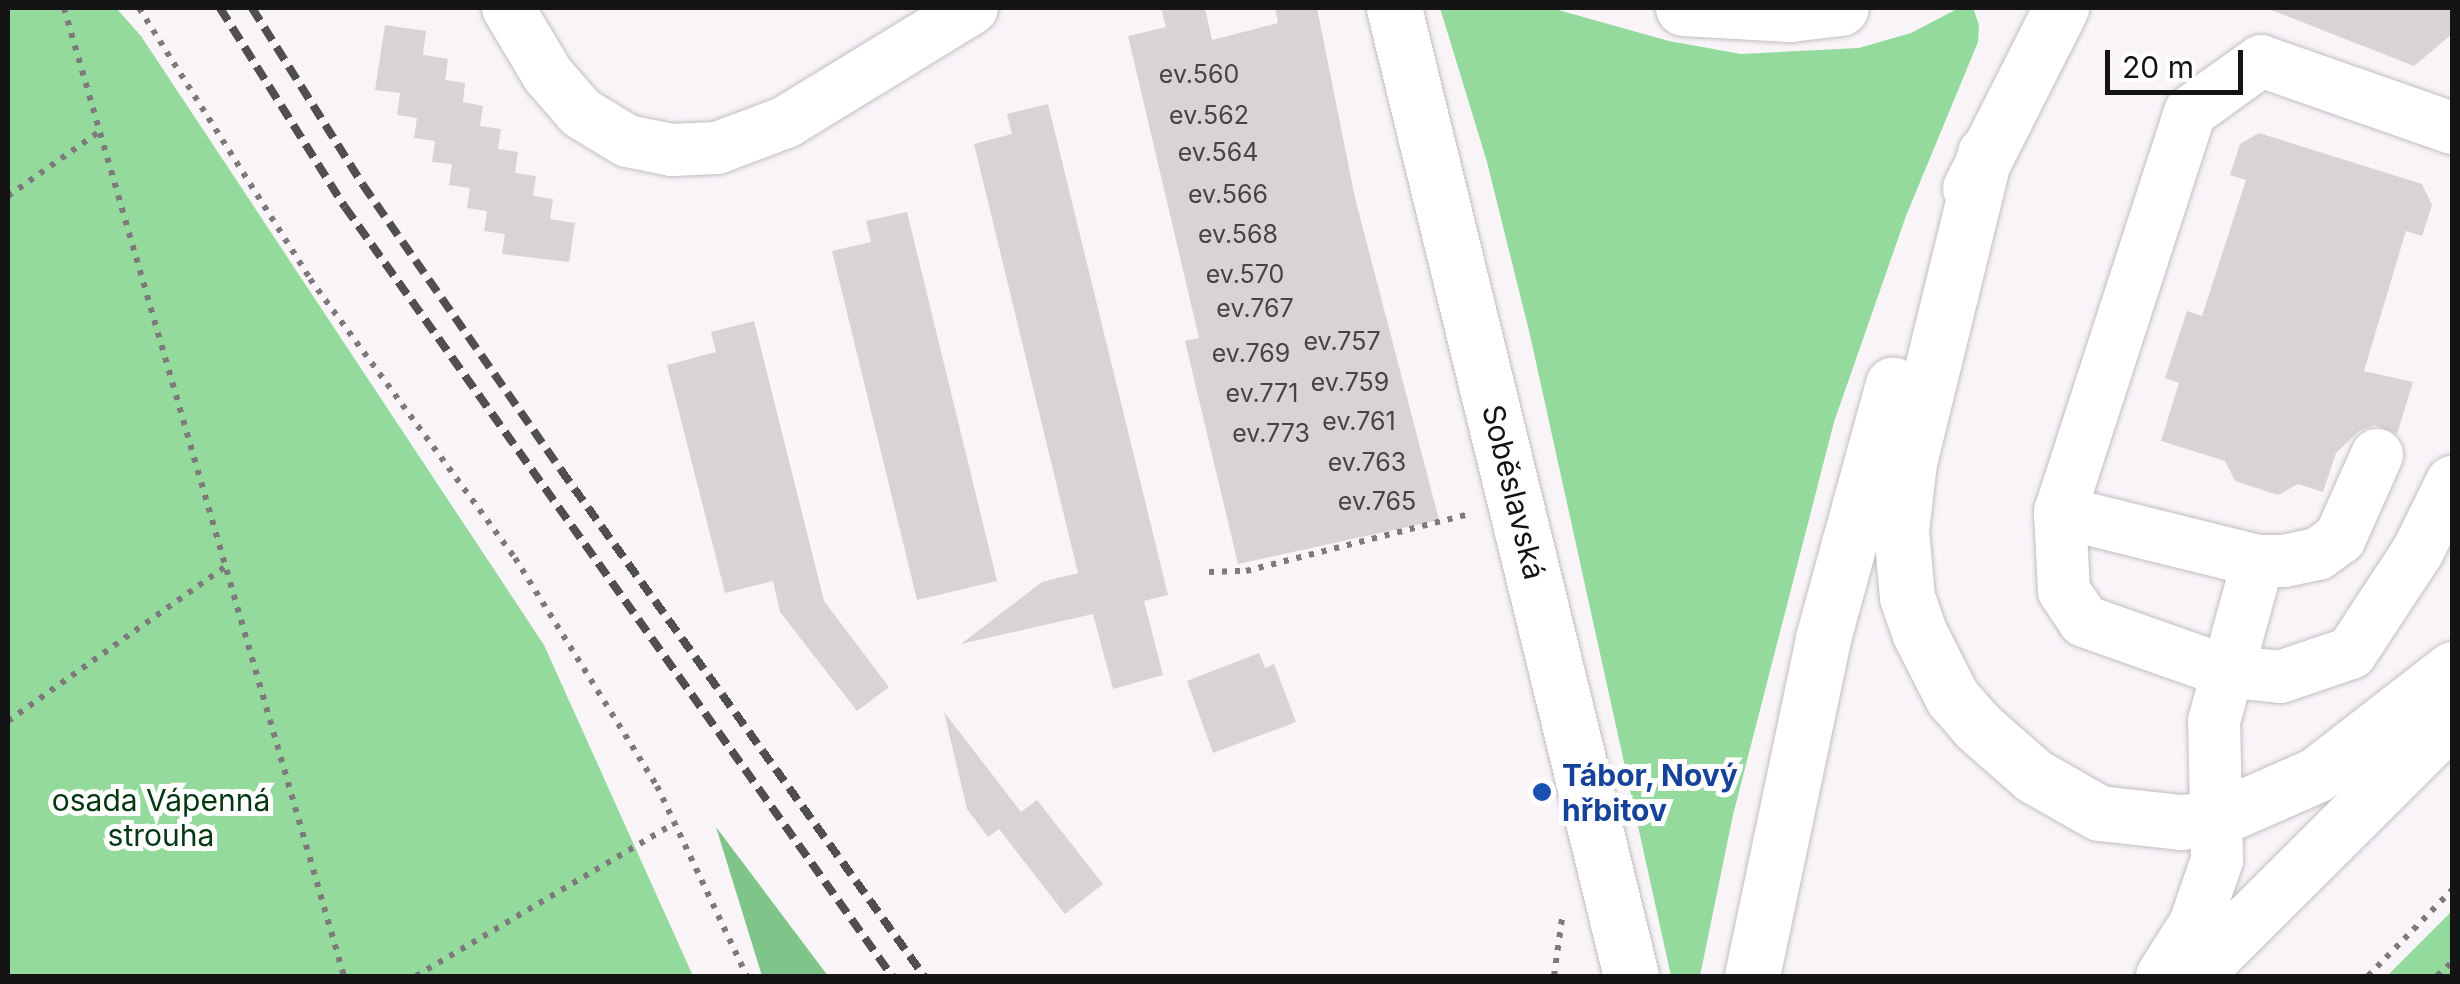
<!DOCTYPE html>
<html>
<head>
<meta charset="utf-8">
<style>
  body { margin:0 }
  #map { position:relative; width:2460px; height:984px; overflow:hidden; background:#f8f4f8; font-family:Inter,sans-serif }
  div>[style] { position:absolute }
  .green>* { inset:0; background:#94da9c }
  .forest>* { inset:0; background:#7fc488 }
  .building>* { inset:0; background:#d8d3d7 }
  .path>* { height:6px; margin-top:-3px; transform-origin:0; background:repeating-linear-gradient(90deg,#7d7a7d 0 5px,transparent 0 13px) }
  .roads { filter:drop-shadow(0 0 2px #c2bec1) drop-shadow(0 0 2px #c2bec1) }
  .minor>* { height:52px; margin:-26px; padding:0 26px; transform-origin:26px; border-radius:26px; background:#fff }
  .major>* { height:55px; margin:-27.5px; padding:0 27.5px; transform-origin:27.5px; border-radius:27.5px; background:#fff }
  .rail>* { height:8px; margin-top:-4px; transform-origin:0; background:repeating-linear-gradient(90deg,#504e50 0 15px,transparent 0 23px) }
  .dots>* { width:28px; height:28px; translate:-50% -50%; box-sizing:border-box; border:5px solid #fff; border-radius:50% }
  span { translate:-50% -50%; white-space:nowrap; text-align:center; line-height:1.15; -webkit-text-stroke:10px #fff; paint-order:stroke }
  .number-label { font-size:25px; color:#464446 }
  .number-label span { -webkit-text-stroke-width:0 }
  .street-label { font-size:30px; color:#151415 }
  .transit-label { font-size:30px; color:#164399; font-weight:700 }
  .left { translate:0 -50%; text-align:left }
  .park-label { font-size:30px; color:#033811 }
  .frame { position:absolute; inset:0; border:10px solid #151415; pointer-events:none }
  .scale { position:absolute; left:2105px; top:50px; width:138px; height:45px; box-sizing:border-box; border:5px solid #151415; border-top:0; padding-left:12px; font-size:30px; line-height:35px; white-space:nowrap; color:#151415; -webkit-text-stroke:8px #fff; paint-order:stroke }
</style>
</head>
<body>
<div id="map">
  <div class="green">
    <i style="clip-path:polygon(8px 8px,116px 8px,141px 36px,544px 645px,693px 976px,8px 976px)"></i>
    <i style="clip-path:polygon(1440px 8px,1551px 8px,1669px 41px,1741px 54px,1859px 48px,1911px 33px,1957px 9px,1973px 8px,1979px 25px,1978px 42px,1906px 216px,1834px 422px,1733px 815px,1700px 976px,1671px 976px,1530px 335px,1487px 162px)"></i>
    <i style="clip-path:polygon(2452px 911px,2452px 976px,2387px 976px)"></i>
  </div>
  <div class="forest">
    <i style="clip-path:polygon(716px 827px,828px 976px,762px 976px)"></i>
  </div>
  <div class="building">
    <i style="clip-path:polygon(1161px 8px,1205px 8px,1212px 40px,1278px 23px,1275px 8px,1317px 8px,1355px 198px,1439px 520px,1238px 564px,1185px 341px,1199px 338px,1128px 36px,1166px 27px)"></i>
    <i style="clip-path:polygon(2266px 8px,2452px 8px,2452px 34px,2414px 66px)"></i>
    <i style="clip-path:polygon(385px 25px,426px 31px,423px 55px,448px 59px,445px 80px,465px 83px,463px 102px,483px 106px,480px 126px,501px 129px,498px 149px,518px 152px,515px 173px,536px 176px,533px 196px,553px 199px,550px 219px,575px 223px,569px 262px,502px 254px,505px 234px,484px 231px,487px 211px,467px 208px,470px 188px,449px 185px,452px 164px,432px 162px,435px 141px,414px 138px,417px 118px,397px 115px,400px 93px,375px 90px)"></i>
    <i style="clip-path:polygon(1048px 104px,1168px 595px,1144px 601px,1163px 675px,1113px 689px,1093px 614px,961px 644px,1042px 582px,1078px 573px,974px 144px,1012px 134px,1007px 114px)"></i>
    <i style="clip-path:polygon(2259px 133px,2422px 184px,2432px 205px,2422px 236px,2406px 231px,2364px 371px,2413px 382px,2397px 434px,2375px 425px,2359px 431px,2336px 453px,2323px 492px,2298px 484px,2278px 495px,2235px 481px,2225px 461px,2161px 441px,2179px 383px,2165px 378px,2187px 311px,2202px 316px,2246px 180px,2230px 175px,2240px 144px)"></i>
    <i style="clip-path:polygon(907px 212px,997px 581px,917px 600px,832px 251px,871px 242px,866px 221px)"></i>
    <i style="clip-path:polygon(754px 321px,824px 601px,889px 687px,857px 711px,780px 612px,773px 581px,725px 593px,667px 365px,716px 352px,711px 332px)"></i>
    <i style="clip-path:polygon(1259px 653px,1265px 668px,1274px 664px,1296px 722px,1213px 753px,1187px 681px)"></i>
    <i style="clip-path:polygon(944px 712px,1021px 812px,1037px 800px,1103px 884px,1065px 914px,999px 829px,988px 837px,967px 809px)"></i>
  </div>
  <div class="path">
    <i style="left:64px;top:8px;width:1008px;rotate:73.87deg"></i>
    <i style="left:139px;top:8px;width:320px;rotate:57.7deg"></i>
    <i style="left:310px;top:279px;width:346px;rotate:53.7deg"></i>
    <i style="left:515px;top:558px;width:269px;rotate:58.1deg"></i>
    <i style="left:657px;top:786px;width:210px;rotate:64.7deg"></i>
    <i style="left:8px;top:196px;width:113px;rotate:-35.2deg"></i>
    <i style="left:1209px;top:572px;width:37px;rotate:-2deg"></i>
    <i style="left:1246px;top:571px;width:227px;rotate:-14.3deg"></i>
    <i style="left:8px;top:721px;width:267px;rotate:-35.4deg"></i>
    <i style="left:416px;top:976px;width:299px;rotate:-30.6deg"></i>
    <i style="left:1554px;top:976px;width:59px;rotate:-82.1deg"></i>
    <i style="left:2368px;top:976px;width:120px;rotate:-45.7deg"></i>
    <i style="left:2437px;top:976px;width:21px;rotate:-43deg"></i>
  </div>
  <div class="roads">
    <div class="minor">
      <i style="left:508px;top:8px;width:78px;rotate:59.2deg"></i>
      <i style="left:548px;top:75px;width:50px;rotate:49deg"></i>
      <i style="left:581px;top:113px;width:54px;rotate:31.3deg"></i>
      <i style="left:627px;top:141px;width:46px;rotate:11.3deg"></i>
      <i style="left:672px;top:150px;width:45px;rotate:-2.5deg"></i>
      <i style="left:717px;top:148px;width:74px;rotate:-20.6deg"></i>
      <i style="left:786px;top:122px;width:218px;rotate:-31.5deg"></i>
      <i style="left:2452px;top:128px;width:202px;rotate:-160.7deg"></i>
      <i style="left:2261px;top:61px;width:87px;rotate:144.3deg"></i>
      <i style="left:2190px;top:112px;width:421px;rotate:108deg"></i>
      <i style="left:2060px;top:512px;width:79px;rotate:87.1deg"></i>
      <i style="left:2064px;top:591px;width:36px;rotate:56deg"></i>
      <i style="left:2084px;top:621px;width:150px;rotate:19.5deg"></i>
      <i style="left:2225px;top:671px;width:55px;rotate:6.2deg"></i>
      <i style="left:2280px;top:677px;width:75px;rotate:-18.7deg"></i>
      <i style="left:2351px;top:653px;width:122px;rotate:-56.7deg"></i>
      <i style="left:2418px;top:551px;width:77px;rotate:-63.8deg"></i>
      <i style="left:2060px;top:512px;width:204px;rotate:13.9deg"></i>
      <i style="left:2258px;top:561px;width:26px"></i>
      <i style="left:2284px;top:561px;width:35px;rotate:-12deg"></i>
      <i style="left:2318px;top:554px;width:27px;rotate:-36deg"></i>
      <i style="left:2340px;top:538px;width:91px;rotate:-66deg"></i>
      <i style="left:2162px;top:976px;width:62px;rotate:-57.6deg"></i>
      <i style="left:2195px;top:924px;width:68px;rotate:-71deg"></i>
      <i style="left:2217px;top:860px;width:139px;rotate:-91.2deg"></i>
      <i style="left:2214px;top:721px;width:166px;rotate:-74.6deg"></i>
    </div>
    <div class="major">
      <i style="left:1394px;top:8px;width:997px;rotate:76.24deg"></i>
      <i style="left:1683px;top:8px;width:107px;rotate:3.2deg"></i>
      <i style="left:1790px;top:14px;width:51px;rotate:-6.7deg"></i>
      <i style="left:1985px;top:153px;width:319px;rotate:103.8deg"></i>
      <i style="left:1909px;top:463px;width:67px;rotate:96.8deg"></i>
      <i style="left:1901px;top:530px;width:67px;rotate:84.9deg"></i>
      <i style="left:1907px;top:597px;width:37px;rotate:71deg"></i>
      <i style="left:1919px;top:632px;width:73px;rotate:63.1deg"></i>
      <i style="left:1952px;top:697px;width:38px;rotate:49deg"></i>
      <i style="left:1977px;top:726px;width:76px;rotate:41.3deg"></i>
      <i style="left:2034px;top:776px;width:75px;rotate:29.6deg"></i>
      <i style="left:2099px;top:813px;width:82px;rotate:6.3deg"></i>
      <i style="left:2181px;top:822px;width:37px;rotate:-6deg"></i>
      <i style="left:2218px;top:818px;width:107px;rotate:-23.7deg"></i>
      <i style="left:2316px;top:775px;width:172px;rotate:-37.9deg"></i>
      <i style="left:1970px;top:188px;width:202px;rotate:-63.2deg"></i>
      <i style="left:1752px;top:976px;width:345px;rotate:-78.1deg"></i>
      <i style="left:1823px;top:638px;width:263px;rotate:-74.6deg"></i>
      <i style="left:2193px;top:976px;width:366px;rotate:-44.9deg"></i>
    </div>
  </div>
  <div class="rail">
    <i style="left:220px;top:8px;width:235px;rotate:57.9deg"></i>
    <i style="left:345px;top:207px;width:944px;rotate:54.58deg"></i>
    <i style="left:252px;top:8px;width:209px;rotate:57.9deg"></i>
    <i style="left:363px;top:185px;width:347px;rotate:55.2deg"></i>
    <i style="left:561px;top:470px;width:623px;rotate:54.34deg"></i>
  </div>
  <div class="dots">
    <i style="left:1542px;top:792px;background:#1a4fb4"></i>
  </div>
  <div class="number-label">
    <span style="left:1199px;top:74px">ev.560</span>
    <span style="left:1209px;top:115px">ev.562</span>
    <span style="left:1218px;top:152px">ev.564</span>
    <span style="left:1228px;top:194px">ev.566</span>
    <span style="left:1238px;top:234px">ev.568</span>
    <span style="left:1245px;top:274px">ev.570</span>
    <span style="left:1255px;top:308px">ev.767</span>
    <span style="left:1342px;top:341px">ev.757</span>
    <span style="left:1251px;top:353px">ev.769</span>
    <span style="left:1350px;top:382px">ev.759</span>
    <span style="left:1262px;top:393px">ev.771</span>
    <span style="left:1359px;top:421px">ev.761</span>
    <span style="left:1271px;top:433px">ev.773</span>
    <span style="left:1367px;top:462px">ev.763</span>
    <span style="left:1377px;top:501px">ev.765</span>
  </div>
  <div class="street-label">
    <span style="left:1514px;top:492px;rotate:76deg">Soběslavská</span>
  </div>
  <div class="transit-label">
    <span class="left" style="left:1562px;top:792px">Tábor, Nový<br>hřbitov</span>
  </div>
  <div class="park-label">
    <span style="left:161px;top:817px">osada Vápenná<br>strouha</span>
  </div>
  <div class="frame"></div>
  <div class="scale">20 m</div>
</div>
</body>
</html>
